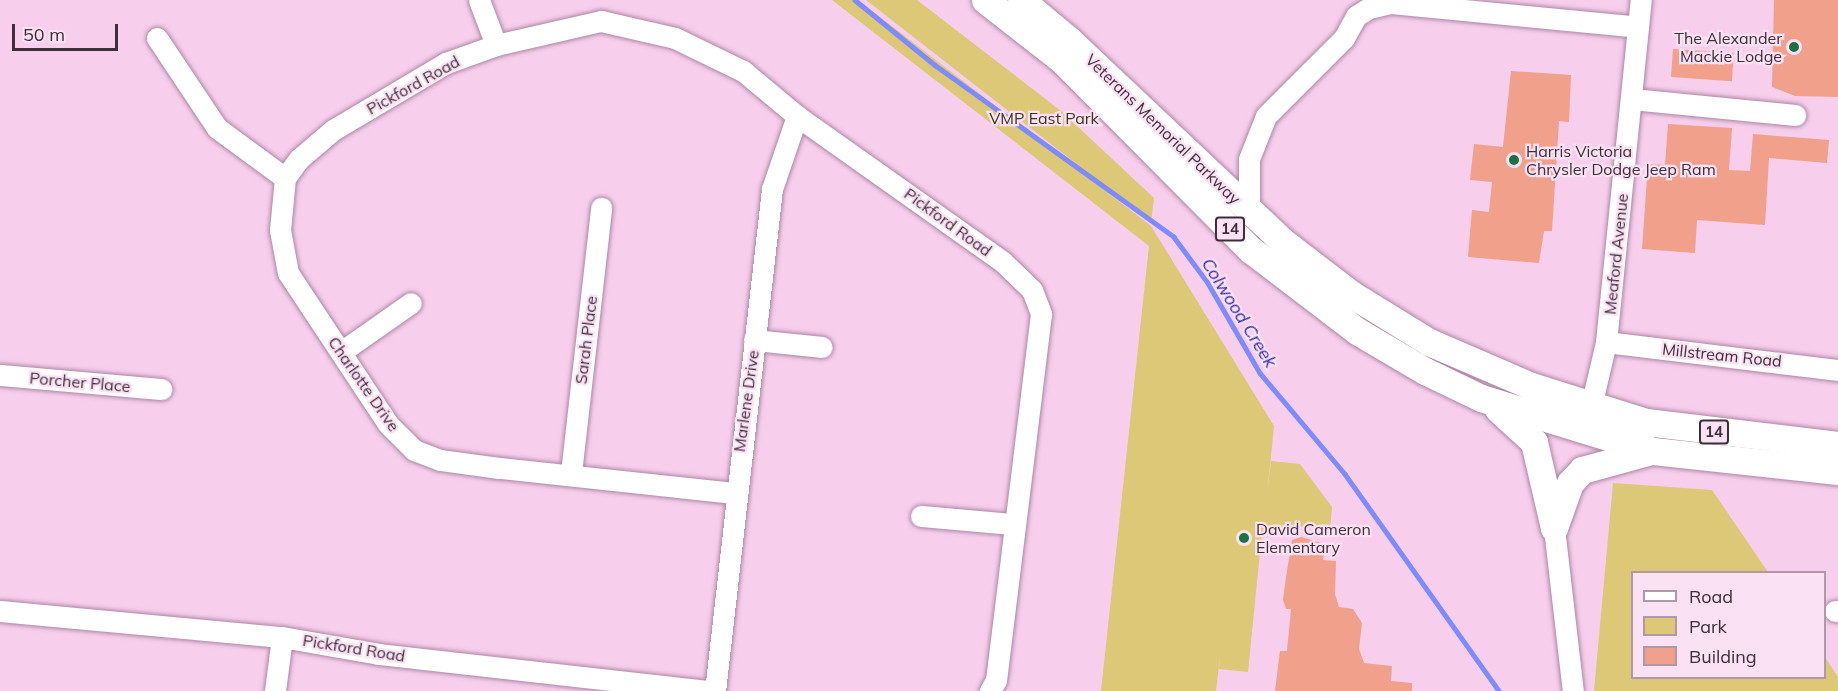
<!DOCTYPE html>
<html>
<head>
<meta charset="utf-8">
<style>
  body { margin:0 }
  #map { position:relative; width:1838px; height:691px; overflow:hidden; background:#f7ceec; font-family:Mulish,sans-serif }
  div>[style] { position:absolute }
  .green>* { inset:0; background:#dcc876 }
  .stream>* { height:4.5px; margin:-2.25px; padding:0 2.25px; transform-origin:2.25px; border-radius:2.25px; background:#7d8bfd }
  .building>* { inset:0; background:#f0a08b; transform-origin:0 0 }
  .roads { filter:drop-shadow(0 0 2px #ad87a3) drop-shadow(0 0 2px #ad87a3) }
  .minor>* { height:21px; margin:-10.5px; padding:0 10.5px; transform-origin:10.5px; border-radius:10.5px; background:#fff }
  .major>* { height:27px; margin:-13.5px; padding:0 13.5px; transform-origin:13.5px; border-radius:13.5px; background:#fff }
  .dots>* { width:16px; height:16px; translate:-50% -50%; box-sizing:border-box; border:3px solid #fae1f3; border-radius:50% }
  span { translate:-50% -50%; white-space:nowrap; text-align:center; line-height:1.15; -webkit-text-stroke:4.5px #fae1f3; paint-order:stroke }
  .shield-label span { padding:2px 4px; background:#fae1f3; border:2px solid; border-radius:4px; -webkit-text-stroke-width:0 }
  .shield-label { font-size:15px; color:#3e2e39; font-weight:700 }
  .poi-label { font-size:16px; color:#3e2e39 }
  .right { translate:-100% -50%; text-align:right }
  .left { translate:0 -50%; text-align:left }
  .street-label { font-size:16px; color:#3e2e39 }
  .park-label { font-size:16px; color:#3a341b }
  .water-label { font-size:18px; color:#342aae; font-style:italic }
  .legend { position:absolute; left:1631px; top:571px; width:195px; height:108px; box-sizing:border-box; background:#fae1f3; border:2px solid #af99a9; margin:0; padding:8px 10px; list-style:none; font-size:18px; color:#3e2e39 }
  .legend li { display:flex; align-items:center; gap:12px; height:30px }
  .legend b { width:30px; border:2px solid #af99a9 }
  .scale { position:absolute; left:12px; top:24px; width:106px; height:27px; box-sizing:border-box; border:3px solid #3e2e39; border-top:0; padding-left:8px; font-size:18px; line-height:21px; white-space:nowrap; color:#3e2e39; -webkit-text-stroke:4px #fae1f3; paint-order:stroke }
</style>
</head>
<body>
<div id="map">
  <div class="green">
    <i style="clip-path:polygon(832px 0,858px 0,1151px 226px,1274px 426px,1267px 495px,1271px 461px,1300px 464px,1332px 507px,1330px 530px,1289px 525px,1278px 533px,1262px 532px,1248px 672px,1219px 669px,1220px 656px,1216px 691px,1101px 691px,1149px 246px)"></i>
    <i style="clip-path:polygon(866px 0,917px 0,1061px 111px,1154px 198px,1151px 222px)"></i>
    <i style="clip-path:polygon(1613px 483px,1712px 490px,1768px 572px,1632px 572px,1632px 678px,1824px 678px,1825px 657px,1838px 677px,1838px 691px,1594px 691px)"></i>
  </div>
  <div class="stream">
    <i style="left:855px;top:0;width:103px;rotate:39.1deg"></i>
    <i style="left:935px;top:65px;width:294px;rotate:35.7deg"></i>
    <i style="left:1174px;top:237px;width:57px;rotate:53.5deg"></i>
    <i style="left:1208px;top:283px;width:104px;rotate:60deg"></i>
    <i style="left:1260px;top:373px;width:132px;rotate:49.9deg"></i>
    <i style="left:1345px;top:474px;width:266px;rotate:54.6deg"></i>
  </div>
  <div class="building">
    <i style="clip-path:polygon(1774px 0,1838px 0,1838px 97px,1795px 96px,1772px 87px)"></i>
    <i style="left:1673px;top:49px;width:61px;height:28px;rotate:4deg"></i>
    <i style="clip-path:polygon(1511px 71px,1571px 75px,1569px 122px,1559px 121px,1552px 231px,1544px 231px,1539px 263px,1468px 257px,1472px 210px,1489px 212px,1492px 182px,1470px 180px,1474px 144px,1503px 147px)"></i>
    <i style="clip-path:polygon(1668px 124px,1732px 128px,1729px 170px,1750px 171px,1753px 134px,1829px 140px,1827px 163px,1769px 158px,1765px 225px,1697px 220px,1695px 253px,1642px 249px,1648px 164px,1665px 165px)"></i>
    <i style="clip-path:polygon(1301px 537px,1325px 544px,1323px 560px,1336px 561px,1335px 594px,1339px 607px,1353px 609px,1362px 623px,1359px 649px,1364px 663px,1392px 666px,1391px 681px,1412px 683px,1412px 691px,1275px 691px,1280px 651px,1287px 651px,1291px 609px,1286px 609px,1283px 600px,1286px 577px,1292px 540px)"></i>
  </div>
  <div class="roads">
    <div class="minor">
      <i style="left:479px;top:0;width:48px;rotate:69.3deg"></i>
      <i style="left:157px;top:38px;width:108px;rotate:56.3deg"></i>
      <i style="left:217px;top:128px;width:84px;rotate:36.3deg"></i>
      <i style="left:1632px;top:99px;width:164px;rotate:5.6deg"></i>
      <i style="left:1249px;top:211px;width:52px;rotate:-90deg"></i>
      <i style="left:1249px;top:159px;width:46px;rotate:-68.4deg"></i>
      <i style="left:1266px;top:116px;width:110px;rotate:-45deg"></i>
      <i style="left:1344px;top:38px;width:25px;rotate:-61deg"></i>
      <i style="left:1356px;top:16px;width:15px;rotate:-32deg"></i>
      <i style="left:1369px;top:8px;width:23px;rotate:-13deg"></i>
      <i style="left:1391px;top:3px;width:248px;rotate:5.5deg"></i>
      <i style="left:754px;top:340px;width:68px;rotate:5.9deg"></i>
      <i style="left:1606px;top:342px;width:234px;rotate:6.9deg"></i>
      <i style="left:341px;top:352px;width:85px;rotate:-35deg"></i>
      <i style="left:0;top:375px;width:162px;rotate:5deg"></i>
      <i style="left:1588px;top:419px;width:79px;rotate:-76.8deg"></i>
      <i style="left:1606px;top:342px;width:344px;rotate:-84.2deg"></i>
      <i style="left:571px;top:473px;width:267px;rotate:-83.5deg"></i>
      <i style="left:734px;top:493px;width:236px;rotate:-173.9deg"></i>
      <i style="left:499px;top:468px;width:60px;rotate:-172.3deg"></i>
      <i style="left:440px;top:460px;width:28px;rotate:-159deg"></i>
      <i style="left:414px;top:450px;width:37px;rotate:-135deg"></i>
      <i style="left:388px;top:424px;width:181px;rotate:-123.5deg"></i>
      <i style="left:288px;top:273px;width:44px;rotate:-100.5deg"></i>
      <i style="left:280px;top:230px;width:52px;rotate:-84.5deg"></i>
      <i style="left:285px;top:178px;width:24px;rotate:-54deg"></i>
      <i style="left:299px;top:159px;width:45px;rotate:-40.5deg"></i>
      <i style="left:333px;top:130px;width:131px;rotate:-30.7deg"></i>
      <i style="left:446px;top:63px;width:53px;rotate:-19.8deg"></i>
      <i style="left:496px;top:45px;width:108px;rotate:-12.9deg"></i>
      <i style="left:601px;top:21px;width:76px;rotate:12.9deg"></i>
      <i style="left:675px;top:38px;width:76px;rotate:25.9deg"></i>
      <i style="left:743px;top:71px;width:70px;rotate:39.8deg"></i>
      <i style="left:797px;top:116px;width:252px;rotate:35.3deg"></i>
      <i style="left:1003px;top:262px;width:40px;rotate:44deg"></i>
      <i style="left:1032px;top:290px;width:26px;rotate:69deg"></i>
      <i style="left:1041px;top:314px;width:369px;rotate:97deg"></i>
      <i style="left:996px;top:680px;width:13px;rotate:119deg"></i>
      <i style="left:921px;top:516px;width:92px;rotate:5deg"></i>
      <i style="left:1554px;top:528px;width:164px;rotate:83.4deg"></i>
      <i style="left:0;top:611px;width:283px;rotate:5.3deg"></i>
      <i style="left:282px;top:637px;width:98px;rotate:9.9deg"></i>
      <i style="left:379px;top:654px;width:331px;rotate:6.4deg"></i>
      <i style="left:1835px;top:611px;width:3px"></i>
      <i style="left:275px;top:691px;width:54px;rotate:-82.6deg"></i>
      <i style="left:715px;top:691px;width:505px;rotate:-83.52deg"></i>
      <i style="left:772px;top:189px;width:77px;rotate:-71.1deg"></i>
    </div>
    <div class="major">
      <i style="left:985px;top:0;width:98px;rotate:37.9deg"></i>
      <i style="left:1062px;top:60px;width:268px;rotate:45.2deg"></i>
      <i style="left:1251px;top:250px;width:133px;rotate:37.4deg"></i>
      <i style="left:1357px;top:331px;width:79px;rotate:30.5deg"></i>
      <i style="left:1425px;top:371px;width:62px;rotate:25.7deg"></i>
      <i style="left:1481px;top:398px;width:180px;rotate:17.1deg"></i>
      <i style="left:1653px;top:451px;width:186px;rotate:6.2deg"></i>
      <i style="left:1021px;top:0;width:62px;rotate:39.8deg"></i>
      <i style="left:1069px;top:40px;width:293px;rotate:43.3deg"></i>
      <i style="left:1282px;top:241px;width:87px;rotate:37.5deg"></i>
      <i style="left:1351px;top:294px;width:92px;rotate:31.6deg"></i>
      <i style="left:1429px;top:342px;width:111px;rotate:23.3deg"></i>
      <i style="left:1531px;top:386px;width:121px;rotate:17.4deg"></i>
      <i style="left:1646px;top:422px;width:193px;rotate:6.8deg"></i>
      <i style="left:1498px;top:409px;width:49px;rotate:42.5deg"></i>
      <i style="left:1534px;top:442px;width:88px;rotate:76.9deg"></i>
      <i style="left:1554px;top:528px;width:48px;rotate:-70.4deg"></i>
      <i style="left:1570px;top:483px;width:18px;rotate:-47deg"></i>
      <i style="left:1582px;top:470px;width:68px;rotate:-15.3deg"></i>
    </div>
  </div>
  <div class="dots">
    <i style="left:1794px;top:47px;background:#197144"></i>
    <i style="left:1514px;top:160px;background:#197144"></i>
    <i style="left:1244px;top:538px;background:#197144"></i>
  </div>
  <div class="shield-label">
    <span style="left:1230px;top:229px">14</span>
    <span style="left:1714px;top:432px">14</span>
  </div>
  <div class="poi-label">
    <span class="right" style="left:1782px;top:47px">The Alexander<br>Mackie Lodge</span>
    <span class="left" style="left:1526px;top:160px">Harris Victoria<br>Chrysler Dodge Jeep Ram</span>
    <span class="left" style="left:1256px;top:538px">David Cameron<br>Elementary</span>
  </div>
  <div class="street-label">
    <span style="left:413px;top:85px;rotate:-29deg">Pickford Road</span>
    <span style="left:1163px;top:129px;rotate:44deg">Veterans Memorial Parkway</span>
    <span style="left:948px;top:222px;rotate:36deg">Pickford Road</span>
    <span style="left:1616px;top:254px;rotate:-84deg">Meaford Avenue</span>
    <span style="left:586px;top:340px;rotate:-83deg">Sarah Place</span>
    <span style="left:1722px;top:355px;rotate:6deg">Millstream Road</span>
    <span style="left:80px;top:382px;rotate:5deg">Porcher Place</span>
    <span style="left:364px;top:384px;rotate:55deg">Charlotte Drive</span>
    <span style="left:746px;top:401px;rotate:-82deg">Marlene Drive</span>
    <span style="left:354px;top:648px;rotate:9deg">Pickford Road</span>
  </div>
  <div class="park-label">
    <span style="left:1044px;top:118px">VMP East Park</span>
  </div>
  <div class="water-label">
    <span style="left:1239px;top:313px;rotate:58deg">Colwood Creek</span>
  </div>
  <ul class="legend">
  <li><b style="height:8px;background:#fff"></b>Road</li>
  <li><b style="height:16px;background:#dcc876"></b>Park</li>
  <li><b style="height:16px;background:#f0a08b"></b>Building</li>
  </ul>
  <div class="scale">50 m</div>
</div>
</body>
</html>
